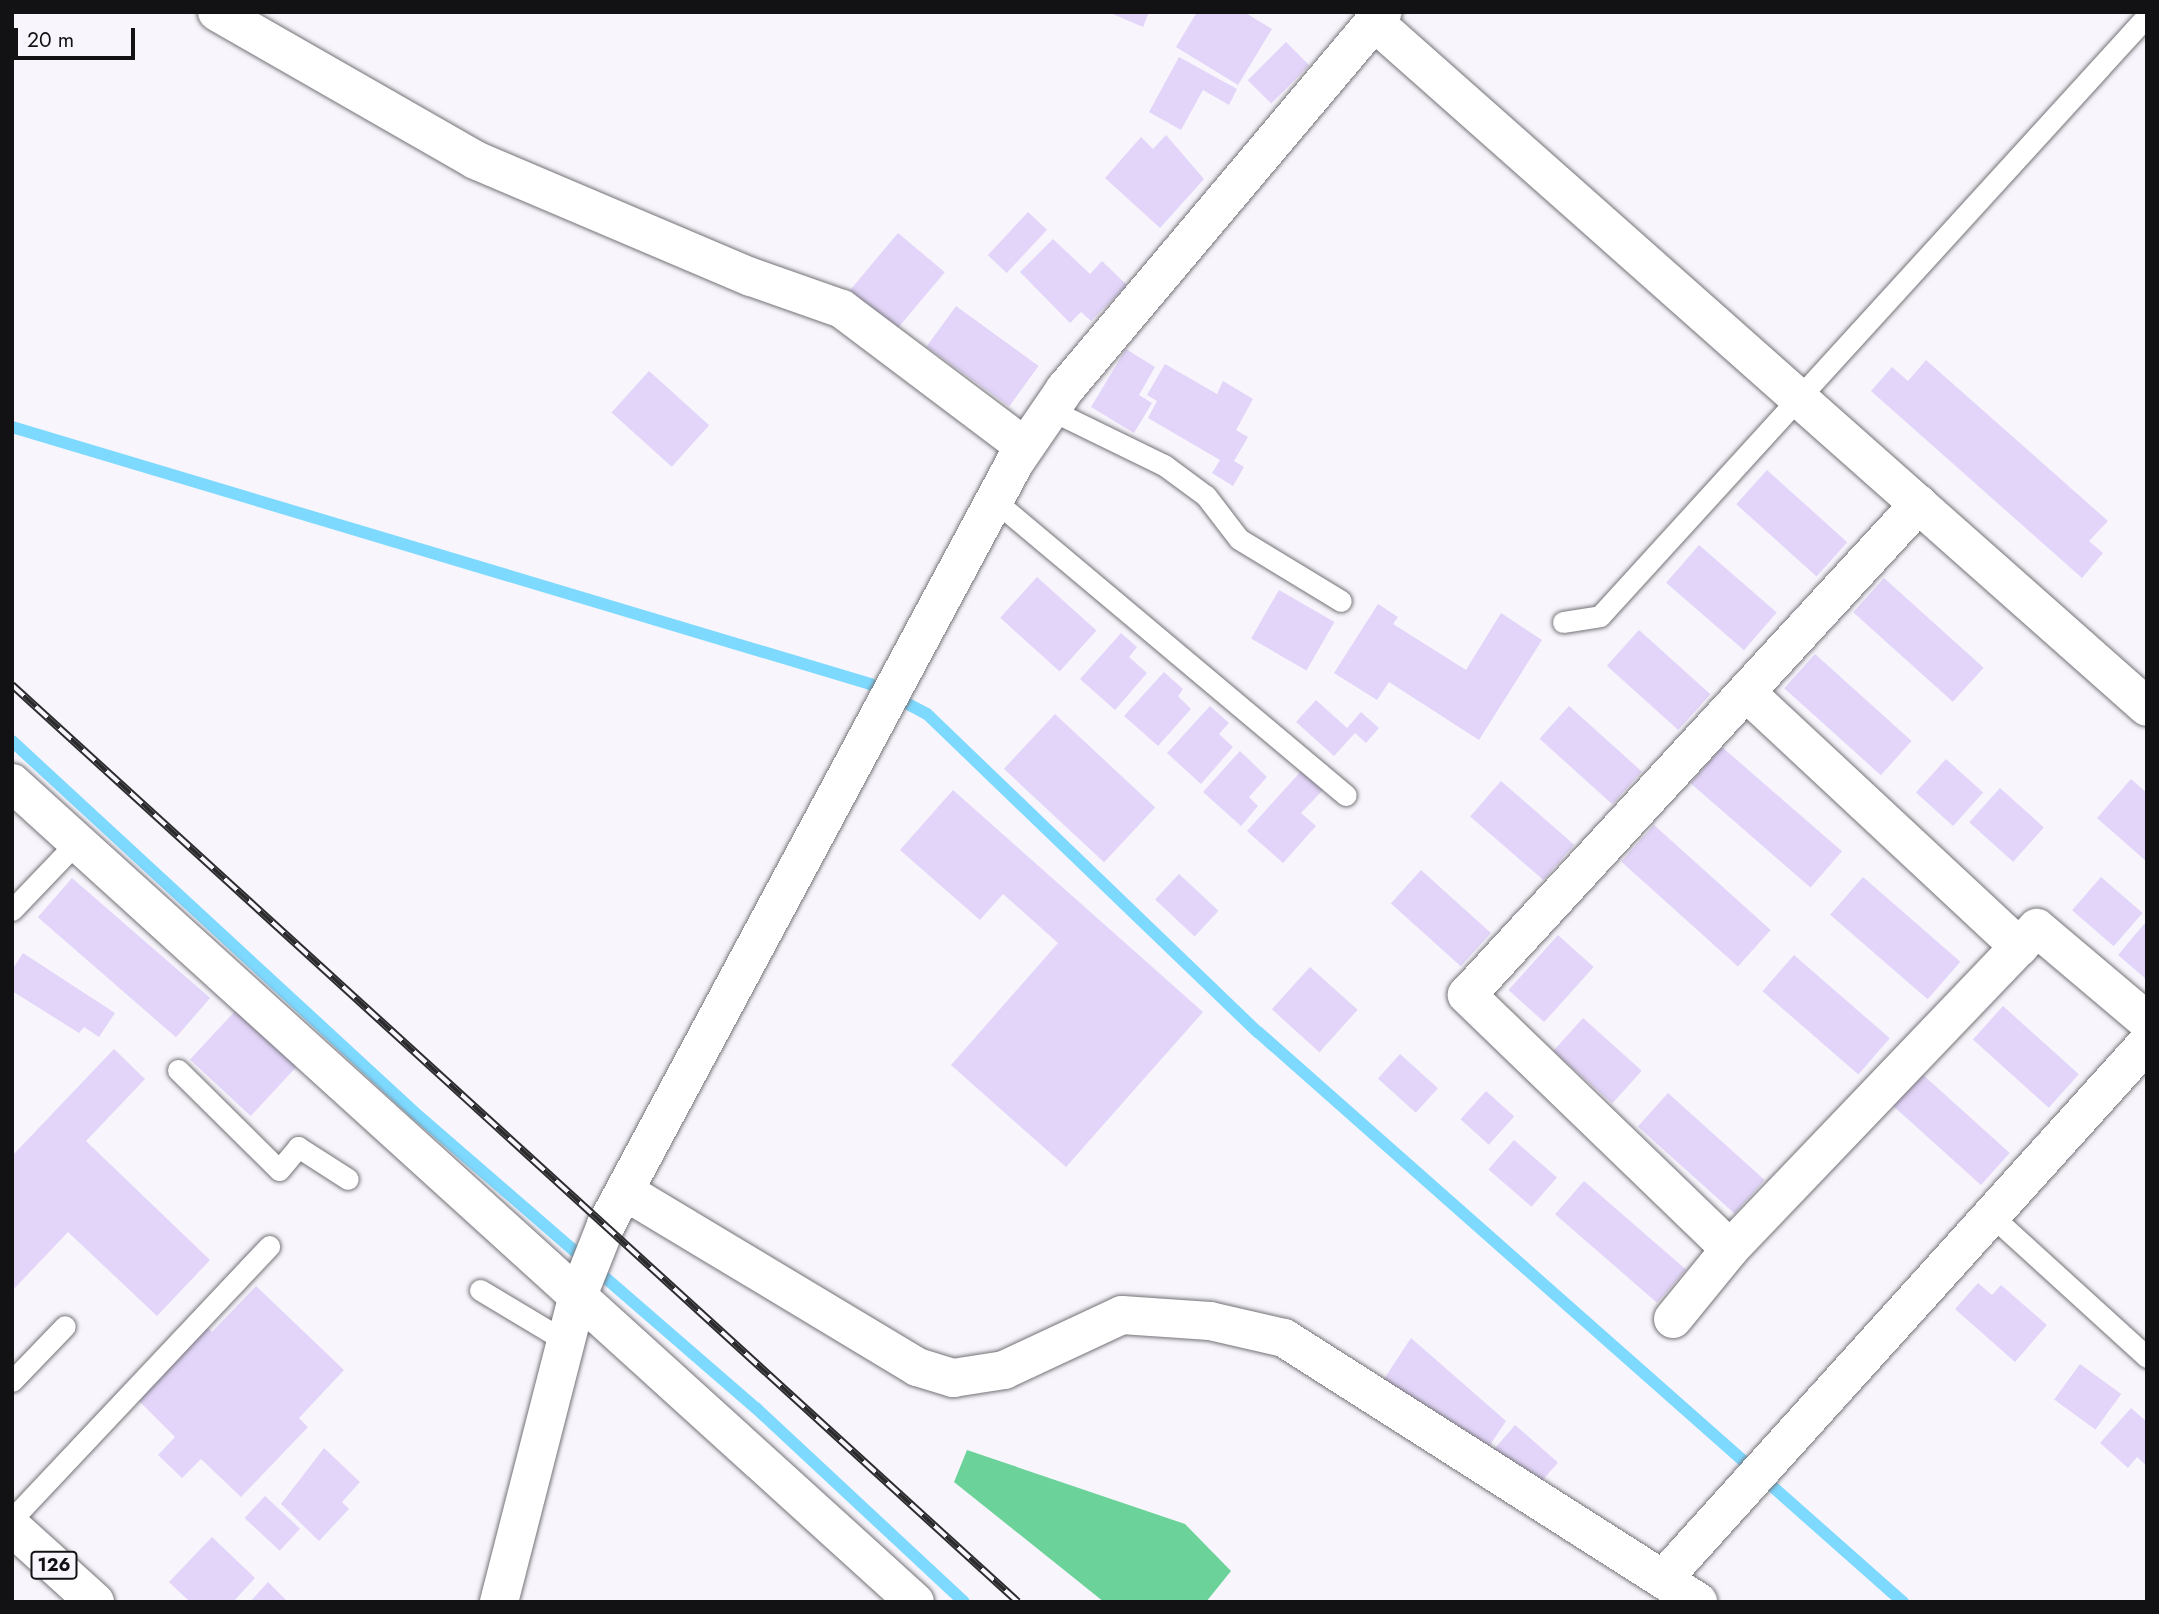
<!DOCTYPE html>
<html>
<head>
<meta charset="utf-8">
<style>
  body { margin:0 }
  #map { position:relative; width:2159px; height:1614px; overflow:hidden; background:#f8f6fc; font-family:Jost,sans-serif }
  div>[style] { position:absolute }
  .forest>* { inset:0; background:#6bd29a }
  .stream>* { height:12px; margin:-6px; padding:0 6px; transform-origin:6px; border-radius:6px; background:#7ed9ff }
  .building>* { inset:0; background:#e2d5f9; transform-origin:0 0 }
  .roads { filter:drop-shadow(0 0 2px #747277) drop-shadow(0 0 2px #747277) }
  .service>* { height:21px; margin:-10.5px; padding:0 10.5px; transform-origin:10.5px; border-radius:10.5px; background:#fff }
  .minor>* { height:38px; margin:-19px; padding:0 19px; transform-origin:19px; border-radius:19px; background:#fff }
  .tertiary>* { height:38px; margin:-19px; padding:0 19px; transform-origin:19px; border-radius:19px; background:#fff }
  .trunk>* { height:38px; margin:-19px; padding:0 19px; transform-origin:19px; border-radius:19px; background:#fff }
  .rail>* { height:8px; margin-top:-4px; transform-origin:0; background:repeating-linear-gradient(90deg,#f8f6fc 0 16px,#2c2c2e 0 32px); box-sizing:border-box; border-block:2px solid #2c2c2e }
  span { translate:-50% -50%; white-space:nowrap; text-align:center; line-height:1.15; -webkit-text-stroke:6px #f8f6fc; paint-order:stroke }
  .shield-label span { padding:2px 5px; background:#f8f6fc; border:2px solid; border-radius:5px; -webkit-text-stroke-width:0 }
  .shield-label { font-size:18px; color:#121214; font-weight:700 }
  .frame { position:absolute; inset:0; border:14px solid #121214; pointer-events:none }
  .scale { position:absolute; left:14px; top:28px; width:121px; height:32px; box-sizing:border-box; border:4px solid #121214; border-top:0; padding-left:9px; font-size:21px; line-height:24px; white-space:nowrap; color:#121214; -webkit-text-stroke:5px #f8f6fc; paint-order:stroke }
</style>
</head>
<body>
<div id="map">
  <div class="forest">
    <i style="clip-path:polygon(967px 1450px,1185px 1524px,1231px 1571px,1206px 1602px,1104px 1602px,954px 1482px)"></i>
  </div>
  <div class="stream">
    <i style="left:12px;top:427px;width:896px;rotate:16.67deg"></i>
    <i style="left:870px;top:684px;width:64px;rotate:27.8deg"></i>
    <i style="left:927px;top:714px;width:459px;rotate:43.9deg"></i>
    <i style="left:1258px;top:1032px;width:861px;rotate:41.47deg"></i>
    <i style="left:12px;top:741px;width:547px;rotate:42.7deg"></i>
    <i style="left:414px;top:1112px;width:452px;rotate:40.9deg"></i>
    <i style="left:756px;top:1408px;width:284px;rotate:43deg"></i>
  </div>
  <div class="building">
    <i style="clip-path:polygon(1108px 12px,1149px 12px,1143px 27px)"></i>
    <i style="clip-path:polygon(1197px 12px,1244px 12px,1272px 29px,1238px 85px,1176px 47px)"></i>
    <i style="left:1286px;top:42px;width:33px;height:54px;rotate:45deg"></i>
    <i style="clip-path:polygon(1179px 57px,1237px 89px,1229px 105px,1203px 90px,1181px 130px,1149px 112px)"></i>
    <i style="clip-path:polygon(1166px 135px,1204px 179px,1160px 228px,1105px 178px,1141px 137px,1153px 149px)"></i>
    <i style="left:1028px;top:212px;width:26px;height:59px;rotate:43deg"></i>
    <i style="left:898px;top:233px;width:61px;height:77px;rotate:40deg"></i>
    <i style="clip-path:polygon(1053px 239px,1090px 274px,1102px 261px,1127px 285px,1091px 321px,1081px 312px,1070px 323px,1020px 272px)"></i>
    <i style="left:956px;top:306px;width:102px;height:50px;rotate:36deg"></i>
    <i style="clip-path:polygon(1126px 349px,1155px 367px,1139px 395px,1152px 403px,1134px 433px,1091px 407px)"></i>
    <i style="clip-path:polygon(1926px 360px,2108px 521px,2089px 541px,2103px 553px,2082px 578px,1871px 391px,1892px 367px,1908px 381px)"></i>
    <i style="clip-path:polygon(1165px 364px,1217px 394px,1223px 381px,1253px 399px,1236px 430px,1248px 437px,1234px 461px,1244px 467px,1233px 486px,1212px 473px,1220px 460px,1148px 418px,1157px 401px,1147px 395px)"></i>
    <i style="left:649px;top:371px;width:81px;height:56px;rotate:42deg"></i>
    <i style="left:1767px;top:470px;width:108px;height:46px;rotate:42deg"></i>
    <i style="left:1699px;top:545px;width:103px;height:50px;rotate:41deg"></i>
    <i style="left:1037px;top:577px;width:80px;height:55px;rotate:42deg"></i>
    <i style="left:1884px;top:578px;width:134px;height:46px;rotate:42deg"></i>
    <i style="left:1279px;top:590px;width:64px;height:56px;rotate:30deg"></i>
    <i style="clip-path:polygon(1378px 604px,1398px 617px,1393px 624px,1466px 670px,1501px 613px,1542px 640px,1479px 740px,1389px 682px,1377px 700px,1334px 673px)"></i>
    <i style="left:1639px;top:630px;width:96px;height:48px;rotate:42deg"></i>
    <i style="clip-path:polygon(1121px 633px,1137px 647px,1129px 657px,1147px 673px,1115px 710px,1080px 679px)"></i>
    <i style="left:1815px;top:654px;width:130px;height:46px;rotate:42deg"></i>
    <i style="clip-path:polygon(1164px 672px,1183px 689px,1178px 696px,1191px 709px,1158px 746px,1124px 716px)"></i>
    <i style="clip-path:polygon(1316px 700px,1347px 728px,1361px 712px,1379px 728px,1366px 743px,1355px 733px,1334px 756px,1296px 722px)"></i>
    <i style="clip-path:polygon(1210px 706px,1229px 723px,1219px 734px,1233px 747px,1201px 784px,1167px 753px)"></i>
    <i style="left:1569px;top:706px;width:98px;height:44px;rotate:42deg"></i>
    <i style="left:1055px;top:714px;width:137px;height:75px;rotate:43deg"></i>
    <i style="left:1722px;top:747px;width:159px;height:48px;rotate:41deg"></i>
    <i style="clip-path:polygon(1240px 751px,1267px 777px,1249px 797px,1258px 806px,1241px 826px,1203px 792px)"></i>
    <i style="left:1946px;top:759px;width:50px;height:45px;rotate:42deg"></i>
    <i style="clip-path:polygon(1302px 770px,1324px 789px,1301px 813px,1316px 826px,1283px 863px,1247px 831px)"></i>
    <i style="clip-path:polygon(2131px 779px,2147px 793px,2147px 862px,2097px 818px)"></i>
    <i style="left:1501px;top:781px;width:97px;height:47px;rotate:41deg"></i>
    <i style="left:2000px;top:788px;width:59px;height:46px;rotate:42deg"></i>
    <i style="clip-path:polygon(953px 790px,1203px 1012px,1066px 1167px,951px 1065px,1058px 943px,1003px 894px,980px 920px,900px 850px)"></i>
    <i style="left:1654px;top:825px;width:157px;height:49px;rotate:42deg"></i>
    <i style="left:1421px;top:870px;width:94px;height:45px;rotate:42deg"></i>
    <i style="left:1179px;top:874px;width:54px;height:35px;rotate:43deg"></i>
    <i style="left:1863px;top:877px;width:129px;height:50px;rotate:41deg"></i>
    <i style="left:2101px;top:877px;width:55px;height:44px;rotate:41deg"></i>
    <i style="left:72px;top:878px;width:183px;height:52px;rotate:41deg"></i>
    <i style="clip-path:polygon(2145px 923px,2147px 925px,2147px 980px,2118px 955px)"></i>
    <i style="left:1558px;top:935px;width:48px;height:74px;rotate:42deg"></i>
    <i style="clip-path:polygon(23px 953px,115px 1013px,99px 1037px,84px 1027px,79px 1033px,12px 991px,12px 970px)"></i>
    <i style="left:1794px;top:955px;width:127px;height:48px;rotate:41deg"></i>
    <i style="left:1310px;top:967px;width:64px;height:57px;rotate:42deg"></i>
    <i style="left:2003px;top:1006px;width:102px;height:45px;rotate:42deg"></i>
    <i style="left:237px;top:1009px;width:83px;height:69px;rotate:43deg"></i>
    <i style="left:1583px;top:1018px;width:79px;height:44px;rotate:42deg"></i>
    <i style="clip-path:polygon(114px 1049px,145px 1079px,86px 1141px,210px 1260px,157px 1316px,68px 1232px,12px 1291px,12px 1156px)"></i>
    <i style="left:1400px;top:1054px;width:51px;height:33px;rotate:42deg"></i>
    <i style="left:1922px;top:1074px;width:118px;height:43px;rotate:42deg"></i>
    <i style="left:1486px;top:1091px;width:38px;height:38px;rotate:42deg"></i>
    <i style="left:1668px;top:1093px;width:130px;height:45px;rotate:42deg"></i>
    <i style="left:1514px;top:1140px;width:57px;height:39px;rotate:41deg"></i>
    <i style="left:1584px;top:1181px;width:135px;height:44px;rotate:41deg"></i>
    <i style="clip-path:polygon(1978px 1283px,1992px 1295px,2001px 1285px,2047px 1325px,2015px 1362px,1955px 1309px)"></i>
    <i style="clip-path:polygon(256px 1286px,344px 1370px,299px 1418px,308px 1427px,241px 1497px,201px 1459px,182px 1478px,158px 1455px,175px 1437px,135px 1397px,204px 1324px,212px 1332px)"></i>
    <i style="clip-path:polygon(1411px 1338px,1506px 1421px,1486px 1451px,1378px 1388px)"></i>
    <i style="left:2080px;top:1364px;width:51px;height:44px;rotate:36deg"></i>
    <i style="clip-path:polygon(2131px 1408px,2147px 1422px,2147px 1466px,2137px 1457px,2128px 1468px,2100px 1443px)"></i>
    <i style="left:1515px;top:1425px;width:57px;height:34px;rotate:41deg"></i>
    <i style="clip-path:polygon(324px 1448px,360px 1482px,342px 1502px,349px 1509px,319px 1541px,281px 1504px)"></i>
    <i style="left:265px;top:1496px;width:48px;height:30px;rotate:43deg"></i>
    <i style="clip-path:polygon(212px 1537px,255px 1578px,233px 1602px,190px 1602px,169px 1582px)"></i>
    <i style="clip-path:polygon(268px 1582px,288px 1602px,250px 1602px)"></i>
  </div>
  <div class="roads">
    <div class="service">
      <i style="left:1051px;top:410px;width:126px;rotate:26deg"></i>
      <i style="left:1164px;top:465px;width:52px;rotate:36.4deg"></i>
      <i style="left:1206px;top:496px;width:54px;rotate:52.5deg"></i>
      <i style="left:1239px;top:539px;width:119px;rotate:31.3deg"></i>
      <i style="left:994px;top:500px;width:459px;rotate:40deg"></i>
      <i style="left:1563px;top:622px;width:37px;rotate:-9deg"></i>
      <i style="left:1600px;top:616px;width:812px;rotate:-47.65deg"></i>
      <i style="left:12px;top:910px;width:94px;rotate:-46.3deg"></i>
      <i style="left:178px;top:1070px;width:142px;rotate:44.7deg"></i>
      <i style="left:279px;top:1170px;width:30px;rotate:-50deg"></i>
      <i style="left:298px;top:1147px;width:59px;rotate:32.6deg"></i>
      <i style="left:1992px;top:1216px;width:210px;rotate:42.3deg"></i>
      <i style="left:480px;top:1290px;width:101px;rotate:30.9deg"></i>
      <i style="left:12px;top:1381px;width:76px;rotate:-46.1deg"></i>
      <i style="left:12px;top:1519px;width:375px;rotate:-46.7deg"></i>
    </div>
    <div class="minor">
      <i style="left:217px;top:12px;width:297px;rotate:29.8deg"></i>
      <i style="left:475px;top:160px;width:300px;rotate:23deg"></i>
      <i style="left:751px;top:277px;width:96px;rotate:19.4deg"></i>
      <i style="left:842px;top:309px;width:229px;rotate:37deg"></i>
      <i style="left:1373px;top:21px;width:1034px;rotate:41.55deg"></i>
      <i style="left:1748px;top:694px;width:371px;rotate:43deg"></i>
      <i style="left:12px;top:783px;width:1219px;rotate:42.21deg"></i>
      <i style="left:626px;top:1192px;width:340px;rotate:31deg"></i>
      <i style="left:917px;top:1367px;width:38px;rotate:17deg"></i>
      <i style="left:953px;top:1378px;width:52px;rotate:-8.9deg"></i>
      <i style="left:1004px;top:1370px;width:130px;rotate:-25deg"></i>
      <i style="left:1122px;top:1315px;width:88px;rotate:3.9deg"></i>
      <i style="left:1210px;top:1321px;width:76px;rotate:12.9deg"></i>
      <i style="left:1284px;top:1338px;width:491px;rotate:32.5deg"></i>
      <i style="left:1730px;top:1249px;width:366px;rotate:-136deg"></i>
      <i style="left:1467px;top:995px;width:667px;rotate:-47.37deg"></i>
      <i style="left:1673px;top:1319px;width:90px;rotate:-50.8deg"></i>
      <i style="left:1730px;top:1249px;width:444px;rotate:-46.3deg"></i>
      <i style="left:2037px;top:928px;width:144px;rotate:40.2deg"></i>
      <i style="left:1663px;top:1579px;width:722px;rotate:-47.92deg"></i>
    </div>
    <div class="tertiary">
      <i style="left:499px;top:1602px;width:314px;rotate:-75.6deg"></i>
      <i style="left:577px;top:1298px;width:79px;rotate:-68.3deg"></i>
      <i style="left:606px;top:1225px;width:866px;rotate:-61.81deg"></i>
      <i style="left:1015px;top:462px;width:88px;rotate:-55.6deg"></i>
      <i style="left:1065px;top:389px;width:493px;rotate:-49.9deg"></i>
    </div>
    <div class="trunk">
      <i style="left:12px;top:1527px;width:112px;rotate:42.1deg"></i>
    </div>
  </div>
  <div class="rail">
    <i style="left:12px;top:685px;width:1361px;rotate:42.35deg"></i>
  </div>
  <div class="shield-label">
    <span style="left:54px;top:1565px">126</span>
  </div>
  <div class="frame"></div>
  <div class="scale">20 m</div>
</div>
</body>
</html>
